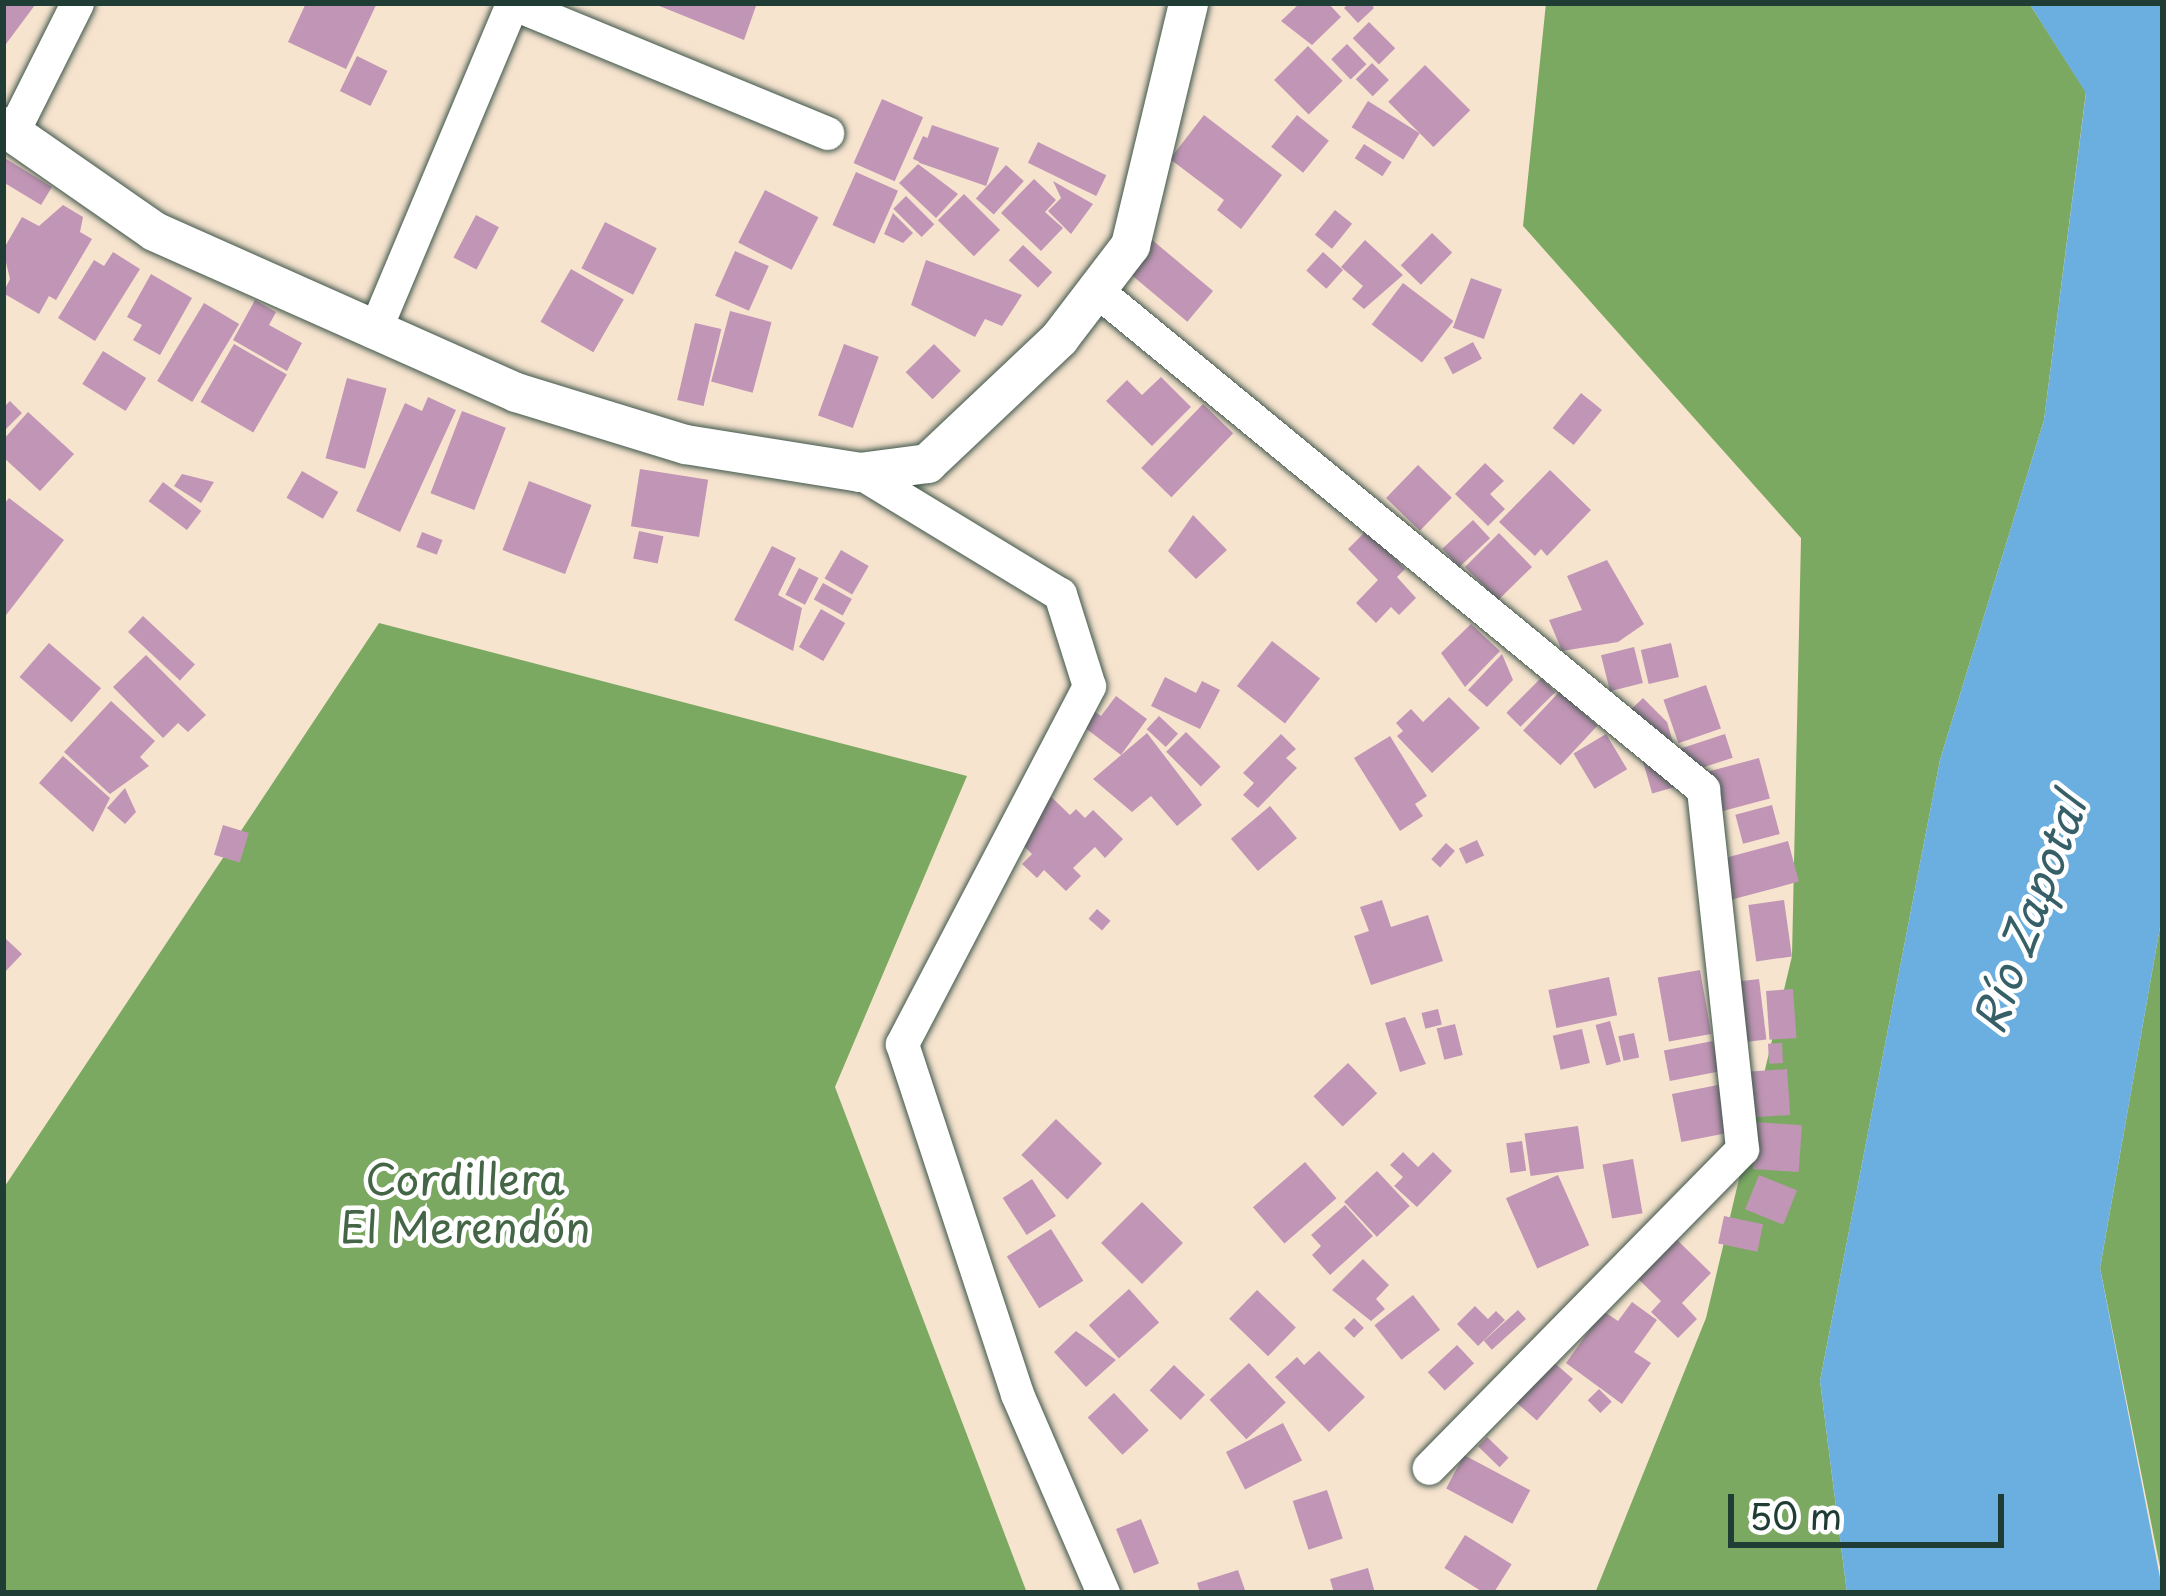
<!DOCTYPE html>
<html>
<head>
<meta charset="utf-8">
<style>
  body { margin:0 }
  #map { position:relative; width:2166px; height:1596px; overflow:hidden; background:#f7e4cf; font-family:"Playpen Sans",sans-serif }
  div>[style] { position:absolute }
  .forest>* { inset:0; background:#7ca962 }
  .water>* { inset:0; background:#6bafe1 }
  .building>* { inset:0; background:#c195b5; transform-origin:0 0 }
  .roads { filter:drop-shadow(0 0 3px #3f564b) drop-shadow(0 0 3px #3f564b) }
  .minor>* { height:33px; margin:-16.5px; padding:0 16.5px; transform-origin:16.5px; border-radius:16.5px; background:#fff }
  .tertiary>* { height:39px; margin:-19.5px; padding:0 19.5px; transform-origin:19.5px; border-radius:19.5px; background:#fff }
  span { translate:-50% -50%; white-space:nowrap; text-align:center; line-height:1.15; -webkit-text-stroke:9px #fff; paint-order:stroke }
  .park-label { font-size:42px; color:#446546 }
  .water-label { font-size:45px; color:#365f68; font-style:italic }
  .frame { position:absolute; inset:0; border:6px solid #1f3d34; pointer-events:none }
  .scale { position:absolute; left:1728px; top:1494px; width:276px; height:54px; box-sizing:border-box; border:6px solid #1f3d34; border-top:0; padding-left:15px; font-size:36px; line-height:42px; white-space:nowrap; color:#1f3d34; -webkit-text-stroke:9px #fff; paint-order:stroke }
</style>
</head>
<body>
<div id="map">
  <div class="forest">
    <i style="clip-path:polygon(1546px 3px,2029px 3px,2086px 92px,2044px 420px,1940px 760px,1820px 1381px,1847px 1593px,1595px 1593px,1706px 1318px,1792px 956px,1801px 538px,1523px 226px)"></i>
    <i style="clip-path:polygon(379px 623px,967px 776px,835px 1087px,1027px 1593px,3px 1593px,3px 1189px)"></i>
    <i style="clip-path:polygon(2163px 910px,2163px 1582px,2100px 1268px)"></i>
  </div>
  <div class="water">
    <i style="clip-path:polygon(2029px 3px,2163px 3px,2163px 910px,2100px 1268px,2163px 1593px,1847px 1593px,1820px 1381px,1940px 760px,2044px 420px,2086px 93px)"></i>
  </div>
  <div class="building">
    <i style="clip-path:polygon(3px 3px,35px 5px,3px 48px)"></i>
    <i style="clip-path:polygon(306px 3px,377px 3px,346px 69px,288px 42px)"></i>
    <i style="clip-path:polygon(652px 3px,757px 3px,744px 40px)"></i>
    <i style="clip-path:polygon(1300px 3px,1328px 3px,1341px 17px,1312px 45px,1281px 21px)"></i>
    <i style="clip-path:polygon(1349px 3px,1370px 3px,1374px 8px,1358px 23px,1344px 8px)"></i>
    <i style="left:1369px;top:22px;width:37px;height:23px;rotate:45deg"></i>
    <i style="left:1347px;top:44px;width:28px;height:22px;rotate:46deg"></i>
    <i style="left:1308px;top:46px;width:49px;height:48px;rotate:45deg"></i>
    <i style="left:357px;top:56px;width:34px;height:39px;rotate:26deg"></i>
    <i style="left:1372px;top:63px;width:24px;height:23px;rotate:45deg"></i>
    <i style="left:1425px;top:65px;width:64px;height:52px;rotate:45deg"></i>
    <i style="left:882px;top:99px;width:45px;height:70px;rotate:24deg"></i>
    <i style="left:1368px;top:101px;width:61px;height:31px;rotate:32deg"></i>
    <i style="clip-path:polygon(1204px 115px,1282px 175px,1241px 229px,1217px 210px,1224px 200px,1170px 159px)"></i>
    <i style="left:1297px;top:115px;width:41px;height:41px;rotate:39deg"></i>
    <i style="left:932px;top:125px;width:71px;height:40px;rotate:19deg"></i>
    <i style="left:923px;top:136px;width:10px;height:25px;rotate:24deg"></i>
    <i style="left:1038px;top:142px;width:76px;height:23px;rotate:26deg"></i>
    <i style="left:1364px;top:144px;width:33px;height:17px;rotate:33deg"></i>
    <i style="clip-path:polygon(3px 157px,52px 187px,41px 205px,3px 182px)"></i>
    <i style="clip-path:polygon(918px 164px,958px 194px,936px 218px,899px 183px)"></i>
    <i style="left:1006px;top:165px;width:24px;height:45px;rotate:42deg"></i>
    <i style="left:856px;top:172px;width:46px;height:58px;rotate:24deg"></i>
    <i style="clip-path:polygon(1034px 179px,1056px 200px,1045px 212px,1063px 228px,1041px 251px,1001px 213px)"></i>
    <i style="clip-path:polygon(1053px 181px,1093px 204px,1071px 234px,1048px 211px,1061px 198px)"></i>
    <i style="left:765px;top:190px;width:60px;height:59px;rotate:27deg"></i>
    <i style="left:964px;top:194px;width:51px;height:37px;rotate:45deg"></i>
    <i style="left:906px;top:196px;width:40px;height:18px;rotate:45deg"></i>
    <i style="clip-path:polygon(63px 205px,83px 217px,80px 232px,92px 239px,56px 300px,49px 296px,39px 314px,3px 293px,10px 279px,3px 250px,22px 217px,39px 226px)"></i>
    <i style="left:1335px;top:210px;width:22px;height:32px;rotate:39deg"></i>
    <i style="clip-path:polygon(893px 213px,913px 233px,903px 243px,884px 234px)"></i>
    <i style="left:476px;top:215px;width:26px;height:48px;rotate:28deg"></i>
    <i style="left:605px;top:222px;width:58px;height:52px;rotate:27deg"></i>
    <i style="left:1432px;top:233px;width:28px;height:45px;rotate:44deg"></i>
    <i style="left:1151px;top:239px;width:81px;height:40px;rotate:40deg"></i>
    <i style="clip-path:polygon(1365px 240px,1403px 275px,1364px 309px,1352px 299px,1363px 286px,1341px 267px)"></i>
    <i style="left:1023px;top:245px;width:40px;height:21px;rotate:43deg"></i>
    <i style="left:735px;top:251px;width:37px;height:49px;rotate:24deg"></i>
    <i style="clip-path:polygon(113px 252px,140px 269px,95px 341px,58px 318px,94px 260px,104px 266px)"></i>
    <i style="left:1323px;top:252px;width:27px;height:25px;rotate:42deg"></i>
    <i style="clip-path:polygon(926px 260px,1022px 295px,1002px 326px,985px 319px,975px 337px,911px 305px)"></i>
    <i style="left:571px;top:269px;width:61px;height:61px;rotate:30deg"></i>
    <i style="clip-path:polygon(151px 274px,192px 298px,160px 355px,133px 340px,142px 325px,127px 317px)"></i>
    <i style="left:1471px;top:278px;width:33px;height:53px;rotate:20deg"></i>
    <i style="left:1403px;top:283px;width:63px;height:52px;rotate:37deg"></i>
    <i style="clip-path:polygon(255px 300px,276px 312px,269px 325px,302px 343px,287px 371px,233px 340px)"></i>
    <i style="left:204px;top:303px;width:41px;height:91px;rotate:31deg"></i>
    <i style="left:730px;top:311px;width:43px;height:73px;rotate:15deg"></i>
    <i style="left:695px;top:323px;width:27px;height:79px;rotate:13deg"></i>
    <i style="left:1473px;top:342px;width:19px;height:33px;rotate:62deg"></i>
    <i style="left:234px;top:344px;width:61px;height:67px;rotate:30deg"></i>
    <i style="left:844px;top:344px;width:37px;height:76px;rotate:20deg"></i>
    <i style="left:934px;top:344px;width:38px;height:40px;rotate:45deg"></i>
    <i style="left:103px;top:351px;width:51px;height:39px;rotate:32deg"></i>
    <i style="clip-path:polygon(1161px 377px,1191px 407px,1152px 446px,1106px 401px,1127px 380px,1142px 395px)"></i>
    <i style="left:347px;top:378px;width:41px;height:83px;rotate:15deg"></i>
    <i style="left:1581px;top:393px;width:27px;height:45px;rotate:39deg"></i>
    <i style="clip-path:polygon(428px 397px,456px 410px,400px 532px,356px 511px,405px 403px,422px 411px)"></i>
    <i style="clip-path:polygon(10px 401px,22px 413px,3px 432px,3px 408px)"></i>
    <i style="left:1203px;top:404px;width:42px;height:89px;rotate:44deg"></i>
    <i style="left:462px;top:411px;width:47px;height:88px;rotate:21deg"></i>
    <i style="clip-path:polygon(28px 412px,74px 454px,40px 491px,3px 457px,3px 440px)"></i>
    <i style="clip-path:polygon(1485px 463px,1504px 481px,1490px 494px,1505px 509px,1488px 526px,1455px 494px)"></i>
    <i style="left:1418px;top:465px;width:47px;height:46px;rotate:44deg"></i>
    <i style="left:640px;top:469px;width:69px;height:58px;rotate:9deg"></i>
    <i style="clip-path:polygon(1550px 470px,1591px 510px,1547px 556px,1541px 549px,1535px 556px,1499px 522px)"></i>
    <i style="left:302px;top:471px;width:42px;height:31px;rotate:30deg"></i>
    <i style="clip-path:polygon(182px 474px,214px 482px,201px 503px,174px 486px)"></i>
    <i style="left:529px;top:481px;width:67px;height:74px;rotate:21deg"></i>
    <i style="left:163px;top:482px;width:48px;height:24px;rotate:37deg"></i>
    <i style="clip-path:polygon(9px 498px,64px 540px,3px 619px,3px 505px)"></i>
    <i style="clip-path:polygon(1193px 515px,1227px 550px,1196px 579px,1168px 551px)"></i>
    <i style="left:1473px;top:520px;width:25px;height:42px;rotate:47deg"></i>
    <i style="clip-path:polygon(1367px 530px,1405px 569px,1397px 577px,1416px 598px,1399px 615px,1391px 607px,1376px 623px,1356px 603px,1378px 580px,1348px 549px)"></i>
    <i style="left:639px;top:531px;width:25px;height:28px;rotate:12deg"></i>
    <i style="left:422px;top:532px;width:22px;height:16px;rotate:21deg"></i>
    <i style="clip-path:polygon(1499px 533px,1532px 567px,1488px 610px,1477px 599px,1487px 589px,1465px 567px)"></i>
    <i style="clip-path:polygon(772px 546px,796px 558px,778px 595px,802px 608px,793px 651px,734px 620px)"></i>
    <i style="left:841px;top:550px;width:32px;height:33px;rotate:30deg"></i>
    <i style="clip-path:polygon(1607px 560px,1644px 624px,1618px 642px,1562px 651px,1549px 620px,1582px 610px,1567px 576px)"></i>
    <i style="left:799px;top:568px;width:22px;height:30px;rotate:27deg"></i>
    <i style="left:823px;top:583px;width:33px;height:19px;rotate:29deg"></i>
    <i style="left:821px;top:609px;width:28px;height:44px;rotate:30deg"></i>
    <i style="left:143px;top:616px;width:71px;height:22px;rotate:43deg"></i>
    <i style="clip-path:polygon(1471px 624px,1500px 651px,1465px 687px,1441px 653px)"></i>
    <i style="left:1272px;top:641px;width:61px;height:57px;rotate:38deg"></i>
    <i style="left:49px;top:643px;width:69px;height:45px;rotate:41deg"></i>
    <i style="left:1671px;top:643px;width:35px;height:31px;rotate:77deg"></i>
    <i style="left:1634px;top:647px;width:37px;height:34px;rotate:76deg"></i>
    <i style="clip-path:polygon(1502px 654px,1513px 680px,1487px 707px,1468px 690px)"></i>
    <i style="clip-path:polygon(146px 655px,206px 715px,188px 732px,178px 723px,163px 738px,113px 687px)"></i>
    <i style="clip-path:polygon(1165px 677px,1196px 693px,1202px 681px,1220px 690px,1200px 729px,1151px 706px)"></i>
    <i style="left:1541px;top:678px;width:20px;height:49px;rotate:45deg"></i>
    <i style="left:1706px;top:685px;width:46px;height:45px;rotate:71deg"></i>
    <i style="left:1560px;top:691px;width:51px;height:54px;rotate:43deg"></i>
    <i style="clip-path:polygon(1116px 696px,1147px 719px,1121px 755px,1064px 712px,1075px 697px,1101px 716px)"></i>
    <i style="clip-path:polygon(1449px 697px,1480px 728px,1432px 773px,1397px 736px,1403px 731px,1396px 723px,1411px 709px,1423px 722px)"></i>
    <i style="clip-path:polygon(1643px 698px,1667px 722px,1674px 746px,1622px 718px)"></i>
    <i style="clip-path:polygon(111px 701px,155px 741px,140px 757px,149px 766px,110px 794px,64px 752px)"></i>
    <i style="left:1159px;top:716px;width:26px;height:18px;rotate:43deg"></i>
    <i style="left:1186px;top:732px;width:49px;height:28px;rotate:45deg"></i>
    <i style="clip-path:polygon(1147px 733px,1202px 805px,1177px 826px,1151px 796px,1132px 812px,1093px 779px)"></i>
    <i style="clip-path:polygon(1281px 734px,1296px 749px,1286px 758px,1297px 768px,1258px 808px,1243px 795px,1254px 783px,1243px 773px)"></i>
    <i style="left:1606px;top:734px;width:41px;height:38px;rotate:59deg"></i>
    <i style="left:1725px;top:734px;width:25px;height:49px;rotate:72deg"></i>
    <i style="clip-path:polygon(1390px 736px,1427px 796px,1415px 804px,1423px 816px,1400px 831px,1354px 758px)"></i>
    <i style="left:1670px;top:754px;width:33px;height:28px;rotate:74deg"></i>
    <i style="clip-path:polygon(63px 756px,110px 798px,93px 832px,39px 783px)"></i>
    <i style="left:1759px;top:758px;width:42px;height:63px;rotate:75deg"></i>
    <i style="clip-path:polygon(125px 788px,136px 812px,125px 824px,107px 808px)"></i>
    <i style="clip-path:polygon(1044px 790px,1070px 815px,1076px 809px,1085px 818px,1093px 810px,1123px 839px,1105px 858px,1095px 847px,1073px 868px,1081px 876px,1066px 891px,1044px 870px,1037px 878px,1022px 864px,1032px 854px,1006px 829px)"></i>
    <i style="left:1772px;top:805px;width:30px;height:38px;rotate:75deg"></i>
    <i style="left:1270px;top:806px;width:42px;height:51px;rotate:50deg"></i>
    <i style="left:223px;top:825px;width:27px;height:31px;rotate:17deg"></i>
    <i style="left:1477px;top:840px;width:17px;height:20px;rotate:65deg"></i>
    <i style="left:1788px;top:841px;width:42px;height:74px;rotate:75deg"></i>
    <i style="left:1446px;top:843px;width:12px;height:22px;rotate:42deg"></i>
    <i style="clip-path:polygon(1382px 900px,1391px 927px,1428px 915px,1443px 961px,1371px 985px,1354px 936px,1369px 931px,1360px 907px)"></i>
    <i style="left:1784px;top:900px;width:57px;height:36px;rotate:82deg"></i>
    <i style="left:1097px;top:909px;width:18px;height:13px;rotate:41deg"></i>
    <i style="clip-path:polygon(6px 939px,22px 954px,3px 974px,3px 942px)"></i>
    <i style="left:1700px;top:970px;width:65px;height:43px;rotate:80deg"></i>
    <i style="left:1609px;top:977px;width:39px;height:62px;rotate:78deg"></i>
    <i style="left:1759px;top:979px;width:61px;height:25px;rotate:83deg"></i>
    <i style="left:1793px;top:989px;width:49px;height:27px;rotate:86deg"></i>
    <i style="left:1438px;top:1009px;width:16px;height:17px;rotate:76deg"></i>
    <i style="clip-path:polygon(1405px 1017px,1426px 1064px,1400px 1072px,1385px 1023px)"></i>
    <i style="left:1610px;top:1021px;width:42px;height:15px;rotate:75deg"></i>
    <i style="left:1455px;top:1024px;width:32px;height:19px;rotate:76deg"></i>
    <i style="left:1582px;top:1029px;width:35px;height:30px;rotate:77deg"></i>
    <i style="left:1634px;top:1033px;width:25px;height:16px;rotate:78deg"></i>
    <i style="left:1713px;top:1041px;width:31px;height:50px;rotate:79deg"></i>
    <i style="left:1782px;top:1043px;width:20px;height:14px;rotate:87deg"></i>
    <i style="left:1348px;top:1063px;width:42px;height:48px;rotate:46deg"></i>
    <i style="left:1787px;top:1069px;width:46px;height:37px;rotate:86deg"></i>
    <i style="left:1723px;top:1084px;width:49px;height:52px;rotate:79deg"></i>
    <i style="left:1056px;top:1119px;width:64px;height:50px;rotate:44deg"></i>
    <i style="left:1756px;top:1122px;width:46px;height:47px;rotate:4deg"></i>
    <i style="left:1578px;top:1126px;width:43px;height:54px;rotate:82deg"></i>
    <i style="left:1522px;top:1141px;width:30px;height:16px;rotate:82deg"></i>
    <i style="clip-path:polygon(1403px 1152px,1418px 1167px,1433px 1152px,1452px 1171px,1417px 1207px,1394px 1186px,1403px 1177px,1390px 1165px)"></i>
    <i style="left:1633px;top:1159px;width:55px;height:31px;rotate:80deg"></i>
    <i style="left:1305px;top:1162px;width:48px;height:69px;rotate:49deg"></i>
    <i style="left:1377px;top:1171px;width:48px;height:45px;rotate:47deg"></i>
    <i style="left:1558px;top:1175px;width:77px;height:57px;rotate:66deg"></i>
    <i style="left:1759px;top:1175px;width:41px;height:37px;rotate:22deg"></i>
    <i style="left:1032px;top:1179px;width:44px;height:35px;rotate:57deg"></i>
    <i style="left:1142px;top:1202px;width:58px;height:58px;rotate:45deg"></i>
    <i style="clip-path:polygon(1345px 1205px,1373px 1236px,1330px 1275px,1312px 1255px,1321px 1246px,1311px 1235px)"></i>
    <i style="left:1724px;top:1216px;width:40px;height:28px;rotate:12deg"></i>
    <i style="left:1051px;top:1229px;width:61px;height:52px;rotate:58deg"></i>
    <i style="clip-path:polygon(1672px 1235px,1711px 1273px,1682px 1303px,1697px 1319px,1678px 1338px,1651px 1312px,1661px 1301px,1633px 1274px)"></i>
    <i style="clip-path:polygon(1363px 1259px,1389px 1285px,1376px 1299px,1385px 1309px,1371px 1321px,1332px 1290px)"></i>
    <i style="left:1129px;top:1289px;width:45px;height:54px;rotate:48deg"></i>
    <i style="left:1257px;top:1290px;width:54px;height:40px;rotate:44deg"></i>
    <i style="left:1413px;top:1295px;width:44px;height:49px;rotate:52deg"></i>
    <i style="clip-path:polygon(1632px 1302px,1657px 1320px,1634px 1352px,1651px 1363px,1622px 1404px,1566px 1363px,1603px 1311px,1618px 1321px)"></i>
    <i style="clip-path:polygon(1475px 1306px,1488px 1319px,1496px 1311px,1505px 1320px,1478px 1346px,1457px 1324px)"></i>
    <i style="left:1518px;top:1310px;width:12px;height:46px;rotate:48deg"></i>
    <i style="left:1354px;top:1318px;width:14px;height:14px;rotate:45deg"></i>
    <i style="clip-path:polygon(1076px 1331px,1116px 1360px,1086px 1387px,1054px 1352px)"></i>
    <i style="left:1457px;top:1345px;width:25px;height:40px;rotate:47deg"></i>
    <i style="clip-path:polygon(1319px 1351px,1365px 1397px,1329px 1432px,1275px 1377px,1297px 1357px,1304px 1365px)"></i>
    <i style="left:1542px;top:1352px;width:41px;height:55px;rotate:41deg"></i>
    <i style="left:1249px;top:1363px;width:54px;height:54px;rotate:47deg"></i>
    <i style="left:1174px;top:1365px;width:43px;height:35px;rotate:44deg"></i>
    <i style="left:1599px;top:1389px;width:18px;height:16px;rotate:45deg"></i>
    <i style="left:1114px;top:1393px;width:51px;height:36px;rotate:47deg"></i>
    <i style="left:1283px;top:1423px;width:42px;height:64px;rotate:63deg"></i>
    <i style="left:1487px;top:1437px;width:30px;height:13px;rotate:44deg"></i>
    <i style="left:1464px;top:1455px;width:75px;height:38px;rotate:28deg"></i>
    <i style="left:1327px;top:1490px;width:51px;height:36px;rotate:72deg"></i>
    <i style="left:1141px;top:1519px;width:48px;height:27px;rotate:68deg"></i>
    <i style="left:1465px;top:1535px;width:55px;height:39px;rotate:32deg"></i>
    <i style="clip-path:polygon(1368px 1568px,1375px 1593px,1334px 1593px,1330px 1579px)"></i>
    <i style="clip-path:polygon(1238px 1570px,1246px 1593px,1200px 1593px,1197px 1583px)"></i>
  </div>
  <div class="roads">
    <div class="minor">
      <i style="left:512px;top:3px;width:341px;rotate:22.4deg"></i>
      <i style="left:12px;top:133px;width:145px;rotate:-63.4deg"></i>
      <i style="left:1096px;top:290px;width:786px;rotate:39.42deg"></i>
      <i style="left:1703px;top:789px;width:362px;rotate:83.8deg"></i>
      <i style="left:1742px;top:1149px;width:447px;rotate:134.5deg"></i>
      <i style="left:374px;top:332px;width:357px;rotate:-67.2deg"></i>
      <i style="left:859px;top:472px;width:235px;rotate:31.3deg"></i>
      <i style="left:1060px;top:594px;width:96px;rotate:72.5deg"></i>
      <i style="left:1089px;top:686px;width:404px;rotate:117.6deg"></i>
      <i style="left:902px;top:1044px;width:368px;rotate:71.8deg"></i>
      <i style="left:1017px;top:1394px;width:217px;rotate:66.6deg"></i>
    </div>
    <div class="tertiary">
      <i style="left:3px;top:126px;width:184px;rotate:34.8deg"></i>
      <i style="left:154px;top:231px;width:396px;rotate:24deg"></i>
      <i style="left:516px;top:392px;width:177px;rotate:17.1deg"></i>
      <i style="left:685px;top:444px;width:176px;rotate:9.1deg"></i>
      <i style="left:859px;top:472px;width:69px;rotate:-7.5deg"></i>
      <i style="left:927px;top:463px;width:182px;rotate:-43.4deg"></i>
      <i style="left:1059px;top:338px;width:117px;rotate:-52.6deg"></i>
      <i style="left:1130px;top:245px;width:249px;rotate:-76.5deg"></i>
    </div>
  </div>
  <div class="park-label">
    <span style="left:465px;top:1202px">Cordillera<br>El Merendón</span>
  </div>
  <div class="water-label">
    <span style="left:2028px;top:913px;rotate:-70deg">Río Zapotal</span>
  </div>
  <div class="frame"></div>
  <div class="scale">50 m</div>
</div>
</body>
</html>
